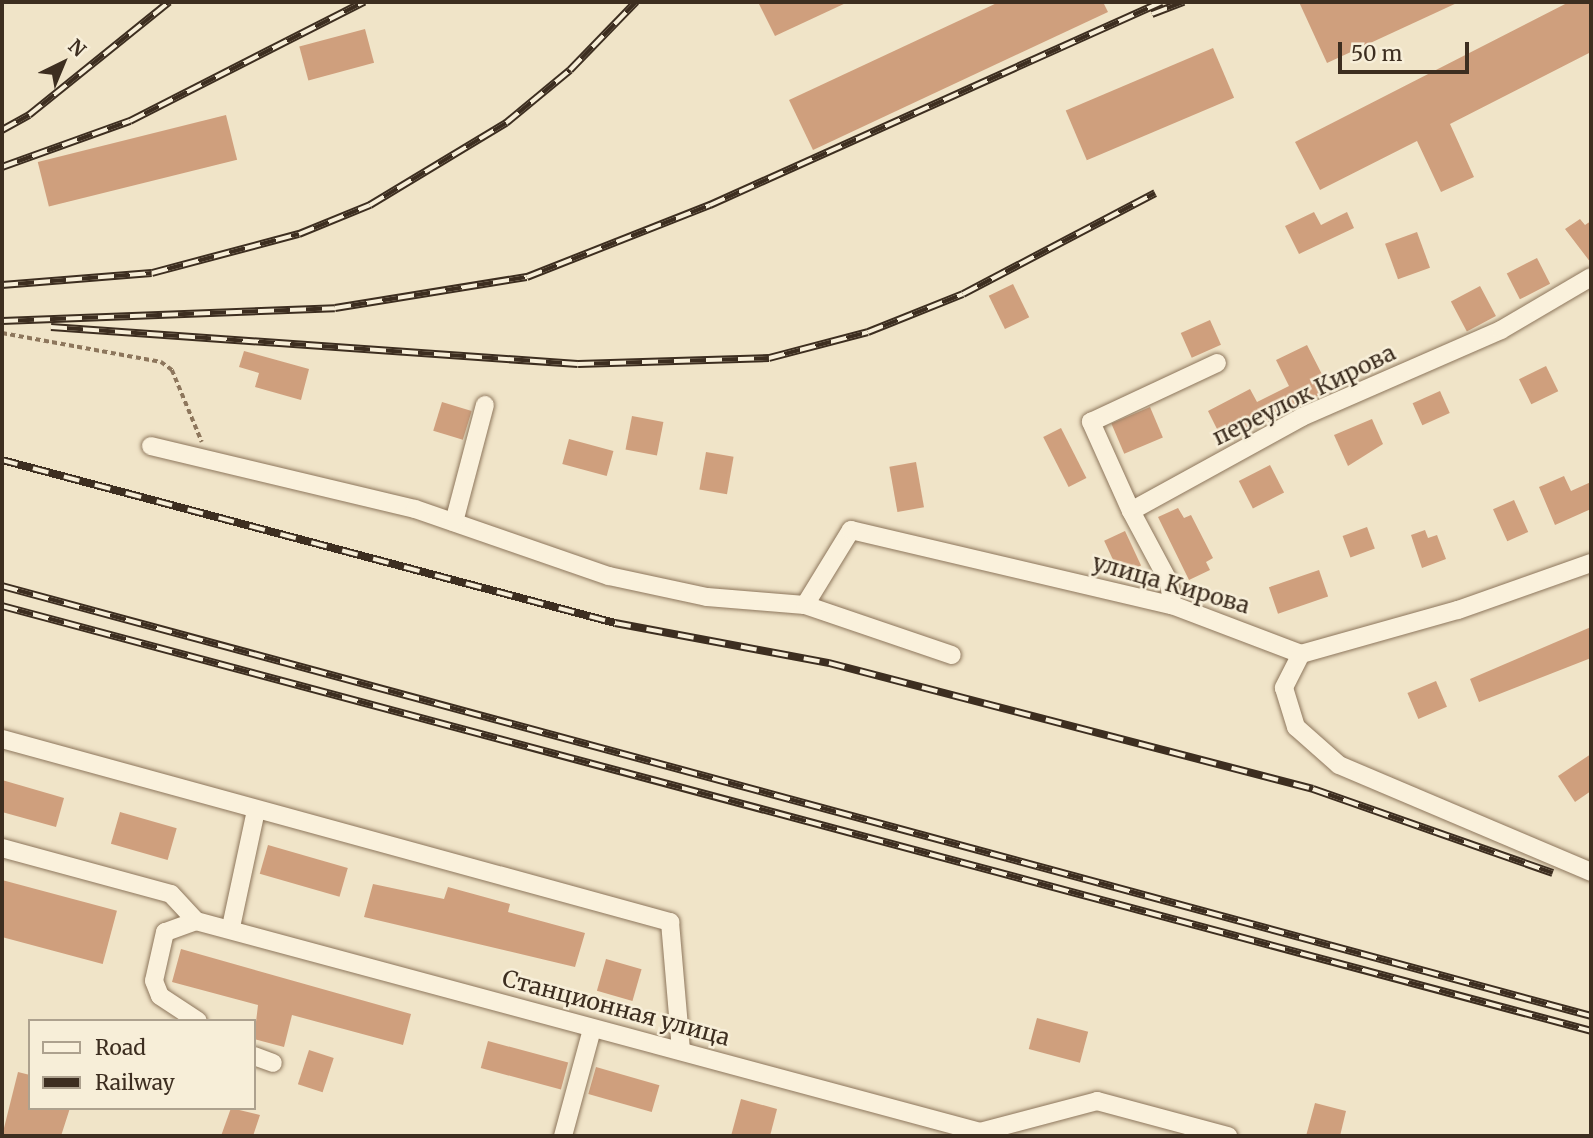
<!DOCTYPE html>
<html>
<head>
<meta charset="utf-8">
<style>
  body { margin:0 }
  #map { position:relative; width:1593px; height:1138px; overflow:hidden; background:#f0e4c8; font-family:Merriweather,serif }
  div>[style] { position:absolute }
  .building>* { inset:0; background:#cf9f7d; transform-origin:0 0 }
  .path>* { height:3.5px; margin-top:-1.75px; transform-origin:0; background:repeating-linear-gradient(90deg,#8d765c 0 5px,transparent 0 8.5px) }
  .roads { filter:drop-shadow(0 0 2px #8d765c) drop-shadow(0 0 2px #8d765c) }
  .minor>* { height:18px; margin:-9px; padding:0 9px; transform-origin:9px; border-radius:9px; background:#faf1dc }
  .rail>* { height:8px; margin-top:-4px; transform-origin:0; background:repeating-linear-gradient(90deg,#f7eed8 0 16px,#3d2e20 0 32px); box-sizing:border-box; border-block:2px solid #3d2e20 }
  span { translate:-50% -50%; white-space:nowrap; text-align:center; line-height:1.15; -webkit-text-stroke:5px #f7eed8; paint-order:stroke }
  .street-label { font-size:23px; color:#3d2e20 }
  .frame { position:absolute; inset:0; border:4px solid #3d2e20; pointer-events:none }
  .legend { position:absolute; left:28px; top:1019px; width:228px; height:91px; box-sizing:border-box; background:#f7eed8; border:2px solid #ada18e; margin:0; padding:9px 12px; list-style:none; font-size:21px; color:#3d2e20 }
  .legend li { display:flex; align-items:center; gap:14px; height:35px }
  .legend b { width:35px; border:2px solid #ada18e }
  .north { position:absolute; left:28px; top:28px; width:70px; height:70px; -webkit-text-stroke:5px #f7eed8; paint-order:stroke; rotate:43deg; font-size:19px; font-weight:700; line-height:28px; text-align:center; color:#3d2e20 }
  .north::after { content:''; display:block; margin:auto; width:24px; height:32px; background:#3d2e20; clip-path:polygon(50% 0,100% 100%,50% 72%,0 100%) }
  .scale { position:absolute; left:1338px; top:42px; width:131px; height:32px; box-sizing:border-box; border:4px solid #3d2e20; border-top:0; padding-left:9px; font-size:21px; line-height:24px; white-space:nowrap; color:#3d2e20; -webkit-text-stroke:5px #f7eed8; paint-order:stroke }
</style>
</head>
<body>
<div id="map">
  <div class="building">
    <i style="clip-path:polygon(758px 2px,848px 2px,775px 36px)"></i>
    <i style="clip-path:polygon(999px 2px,1103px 2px,1108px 12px,813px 150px,789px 100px)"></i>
    <i style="clip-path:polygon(1299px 2px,1459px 2px,1327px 63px)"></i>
    <i style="clip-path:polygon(1569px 2px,1591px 2px,1591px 52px,1450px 124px,1474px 177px,1441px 192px,1417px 141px,1320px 190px,1295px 142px)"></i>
    <i style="left:365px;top:29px;width:35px;height:68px;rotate:75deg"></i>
    <i style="left:1213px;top:48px;width:54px;height:160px;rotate:67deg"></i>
    <i style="left:226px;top:115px;width:46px;height:194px;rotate:76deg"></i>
    <i style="clip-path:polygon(1314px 212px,1321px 225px,1347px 212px,1354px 228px,1299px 254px,1285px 226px)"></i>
    <i style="clip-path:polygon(1580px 219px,1585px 225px,1591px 221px,1591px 263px,1565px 229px)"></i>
    <i style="left:1417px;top:232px;width:38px;height:34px;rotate:70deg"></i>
    <i style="left:1537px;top:258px;width:29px;height:34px;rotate:63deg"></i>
    <i style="left:1013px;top:284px;width:37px;height:27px;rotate:64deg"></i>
    <i style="left:1480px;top:286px;width:34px;height:33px;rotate:62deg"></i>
    <i style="left:1210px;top:320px;width:27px;height:32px;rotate:66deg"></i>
    <i style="clip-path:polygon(1307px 345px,1330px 390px,1223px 441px,1208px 411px,1250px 389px,1257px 402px,1289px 386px,1276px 360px)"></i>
    <i style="clip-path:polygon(244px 351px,309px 369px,301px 400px,255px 387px,259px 373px,239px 367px)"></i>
    <i style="left:1546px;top:366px;width:28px;height:30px;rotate:64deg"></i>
    <i style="left:1440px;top:391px;width:24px;height:30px;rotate:66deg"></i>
    <i style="left:442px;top:402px;width:31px;height:30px;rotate:17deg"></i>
    <i style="left:1150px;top:407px;width:33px;height:42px;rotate:67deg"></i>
    <i style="left:632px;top:416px;width:32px;height:34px;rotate:11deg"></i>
    <i style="clip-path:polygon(1372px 419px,1383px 444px,1348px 466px,1334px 435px)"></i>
    <i style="left:1061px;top:428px;width:56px;height:20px;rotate:63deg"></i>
    <i style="left:569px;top:439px;width:46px;height:26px;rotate:15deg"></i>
    <i style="left:706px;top:452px;width:28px;height:38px;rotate:10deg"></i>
    <i style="left:916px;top:462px;width:46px;height:27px;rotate:80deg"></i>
    <i style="left:1270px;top:465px;width:31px;height:35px;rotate:63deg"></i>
    <i style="clip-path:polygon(1564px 476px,1571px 491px,1591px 482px,1591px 509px,1555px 525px,1539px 487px)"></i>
    <i style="left:1514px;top:500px;width:35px;height:23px;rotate:66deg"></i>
    <i style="clip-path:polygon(1178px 508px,1184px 518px,1191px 515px,1213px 558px,1206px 562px,1210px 570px,1189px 580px,1158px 517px)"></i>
    <i style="left:1367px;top:527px;width:23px;height:26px;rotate:70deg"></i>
    <i style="clip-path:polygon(1425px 530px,1428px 538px,1437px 535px,1446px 559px,1422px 568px,1411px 535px)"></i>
    <i style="left:1125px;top:531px;width:38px;height:23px;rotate:65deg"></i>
    <i style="left:1319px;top:570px;width:28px;height:53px;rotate:71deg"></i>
    <i style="clip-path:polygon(1591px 627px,1591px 658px,1479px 702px,1470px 679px)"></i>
    <i style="left:1436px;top:681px;width:28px;height:31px;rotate:67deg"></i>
    <i style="clip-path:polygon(1591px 754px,1591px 791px,1575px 802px,1558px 776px)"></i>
    <i style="clip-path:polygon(2px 780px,64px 798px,56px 827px,2px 812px)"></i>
    <i style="left:120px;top:812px;width:59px;height:33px;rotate:16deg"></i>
    <i style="left:268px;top:845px;width:83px;height:30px;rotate:16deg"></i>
    <i style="left:2px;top:880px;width:119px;height:55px;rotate:15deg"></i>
    <i style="clip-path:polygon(373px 884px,444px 899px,448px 887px,510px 904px,508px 912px,585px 933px,575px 967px,364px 917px)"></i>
    <i style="clip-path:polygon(181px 949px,411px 1014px,403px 1045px,292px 1015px,284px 1047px,254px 1039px,258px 1005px,172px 982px)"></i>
    <i style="left:606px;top:959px;width:37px;height:33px;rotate:16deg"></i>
    <i style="left:1037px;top:1018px;width:53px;height:32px;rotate:15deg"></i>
    <i style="left:488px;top:1041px;width:83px;height:28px;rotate:15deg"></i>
    <i style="left:309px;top:1050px;width:26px;height:36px;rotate:18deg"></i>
    <i style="left:596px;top:1067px;width:66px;height:28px;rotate:16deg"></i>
    <i style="clip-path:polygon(18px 1072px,30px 1075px,30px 1108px,70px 1108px,61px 1136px,2px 1136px)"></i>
    <i style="clip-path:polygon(741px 1099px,777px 1109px,770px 1136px,731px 1136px)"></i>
    <i style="clip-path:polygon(1315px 1103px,1346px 1111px,1340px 1136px,1306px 1136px)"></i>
    <i style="clip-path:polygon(231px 1108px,260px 1115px,253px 1136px,221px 1136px)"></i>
  </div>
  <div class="path">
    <i style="left:2px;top:333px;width:162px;rotate:10.3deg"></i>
    <i style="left:161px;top:362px;width:14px;rotate:36deg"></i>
    <i style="left:172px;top:370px;width:78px;rotate:67.4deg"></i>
  </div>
  <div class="roads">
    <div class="minor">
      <i style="left:151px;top:446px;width:271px;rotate:13.4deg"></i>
      <i style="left:415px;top:509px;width:205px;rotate:19.1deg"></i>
      <i style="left:609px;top:576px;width:100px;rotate:12.1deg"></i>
      <i style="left:707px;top:597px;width:98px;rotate:4.7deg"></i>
      <i style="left:805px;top:605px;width:155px;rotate:18.8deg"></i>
      <i style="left:1131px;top:511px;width:98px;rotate:-114.2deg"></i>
      <i style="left:1091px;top:422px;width:139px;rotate:-25.1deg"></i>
      <i style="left:454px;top:522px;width:121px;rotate:-75.2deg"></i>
      <i style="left:805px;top:605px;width:88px;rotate:-58.5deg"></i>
      <i style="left:851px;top:530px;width:330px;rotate:13.2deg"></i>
      <i style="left:1172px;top:605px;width:138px;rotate:20.8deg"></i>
      <i style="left:1301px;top:654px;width:163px;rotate:-15.7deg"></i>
      <i style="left:1458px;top:610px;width:141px;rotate:-19.5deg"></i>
      <i style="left:1172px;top:605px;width:23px;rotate:-97deg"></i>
      <i style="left:1169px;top:582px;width:81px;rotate:-118.2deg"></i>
      <i style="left:1131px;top:511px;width:195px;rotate:-28.8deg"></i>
      <i style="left:1302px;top:417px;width:217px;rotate:-23.6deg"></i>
      <i style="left:1501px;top:330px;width:104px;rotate:-30.5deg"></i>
      <i style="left:1301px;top:654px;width:38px;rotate:117deg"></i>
      <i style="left:1284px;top:688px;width:41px;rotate:72.9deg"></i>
      <i style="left:1296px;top:727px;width:57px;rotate:41.5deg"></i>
      <i style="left:1339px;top:765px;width:274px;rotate:23deg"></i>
      <i style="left:2px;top:739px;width:693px;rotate:15.32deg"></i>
      <i style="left:670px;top:922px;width:128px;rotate:85.1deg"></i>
      <i style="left:2px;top:848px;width:175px;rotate:15.2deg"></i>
      <i style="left:171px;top:894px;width:37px;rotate:47deg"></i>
      <i style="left:196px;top:921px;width:812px;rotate:15.06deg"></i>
      <i style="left:980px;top:1132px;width:121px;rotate:-14.8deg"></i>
      <i style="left:1097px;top:1101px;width:136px;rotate:15deg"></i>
      <i style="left:196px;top:921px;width:33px;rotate:160deg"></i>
      <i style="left:165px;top:932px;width:50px;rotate:102.7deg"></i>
      <i style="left:154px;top:981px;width:16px;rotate:68deg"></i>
      <i style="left:160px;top:996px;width:45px;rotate:33.3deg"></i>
      <i style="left:231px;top:927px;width:120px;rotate:-77.9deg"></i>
      <i style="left:254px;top:1056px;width:20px;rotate:20deg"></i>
      <i style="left:563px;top:1136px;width:111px;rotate:-74.8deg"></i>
    </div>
  </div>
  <div class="rail">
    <i style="left:1152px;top:14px;width:34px;rotate:-21deg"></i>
    <i style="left:2px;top:130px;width:31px;rotate:-29deg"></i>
    <i style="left:29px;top:115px;width:180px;rotate:-38.9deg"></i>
    <i style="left:2px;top:167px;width:136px;rotate:-19.8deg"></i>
    <i style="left:130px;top:121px;width:263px;rotate:-27deg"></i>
    <i style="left:2px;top:285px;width:150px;rotate:-4.6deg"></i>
    <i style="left:152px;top:273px;width:152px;rotate:-14.9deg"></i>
    <i style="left:299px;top:234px;width:77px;rotate:-22.2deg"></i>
    <i style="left:370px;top:205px;width:159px;rotate:-31.1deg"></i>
    <i style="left:506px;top:123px;width:83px;rotate:-39.6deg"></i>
    <i style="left:570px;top:70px;width:95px;rotate:-45.9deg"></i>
    <i style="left:2px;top:321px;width:333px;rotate:-2.2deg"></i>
    <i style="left:335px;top:308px;width:194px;rotate:-9.2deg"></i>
    <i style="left:527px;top:277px;width:197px;rotate:-21.5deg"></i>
    <i style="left:710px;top:205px;width:495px;rotate:-24.2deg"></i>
    <i style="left:51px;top:327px;width:528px;rotate:4.02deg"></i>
    <i style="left:578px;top:364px;width:191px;rotate:-1.8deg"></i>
    <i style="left:769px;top:358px;width:102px;rotate:-14.7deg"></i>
    <i style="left:868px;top:332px;width:102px;rotate:-21.8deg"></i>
    <i style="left:963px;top:294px;width:217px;rotate:-27.7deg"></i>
    <i style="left:2px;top:460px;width:634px;rotate:14.89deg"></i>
    <i style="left:615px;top:623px;width:218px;rotate:10.6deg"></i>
    <i style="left:829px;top:663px;width:500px;rotate:14.59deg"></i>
    <i style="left:1313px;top:789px;width:254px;rotate:19.3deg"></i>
    <i style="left:2px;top:586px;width:1646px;rotate:15.14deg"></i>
    <i style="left:2px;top:606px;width:1645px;rotate:14.97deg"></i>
  </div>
  <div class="street-label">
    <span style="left:1304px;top:395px;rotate:-26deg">переулок Кирова</span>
    <span style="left:1171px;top:584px;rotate:16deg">улица Кирова</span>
    <span style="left:616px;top:1008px;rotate:15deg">Станционная улица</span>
  </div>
  <div class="frame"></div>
  <ul class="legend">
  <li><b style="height:9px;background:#faf1dc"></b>Road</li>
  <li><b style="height:9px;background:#3d2e20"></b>Railway</li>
  </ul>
  <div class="north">N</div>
  <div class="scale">50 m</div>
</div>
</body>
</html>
